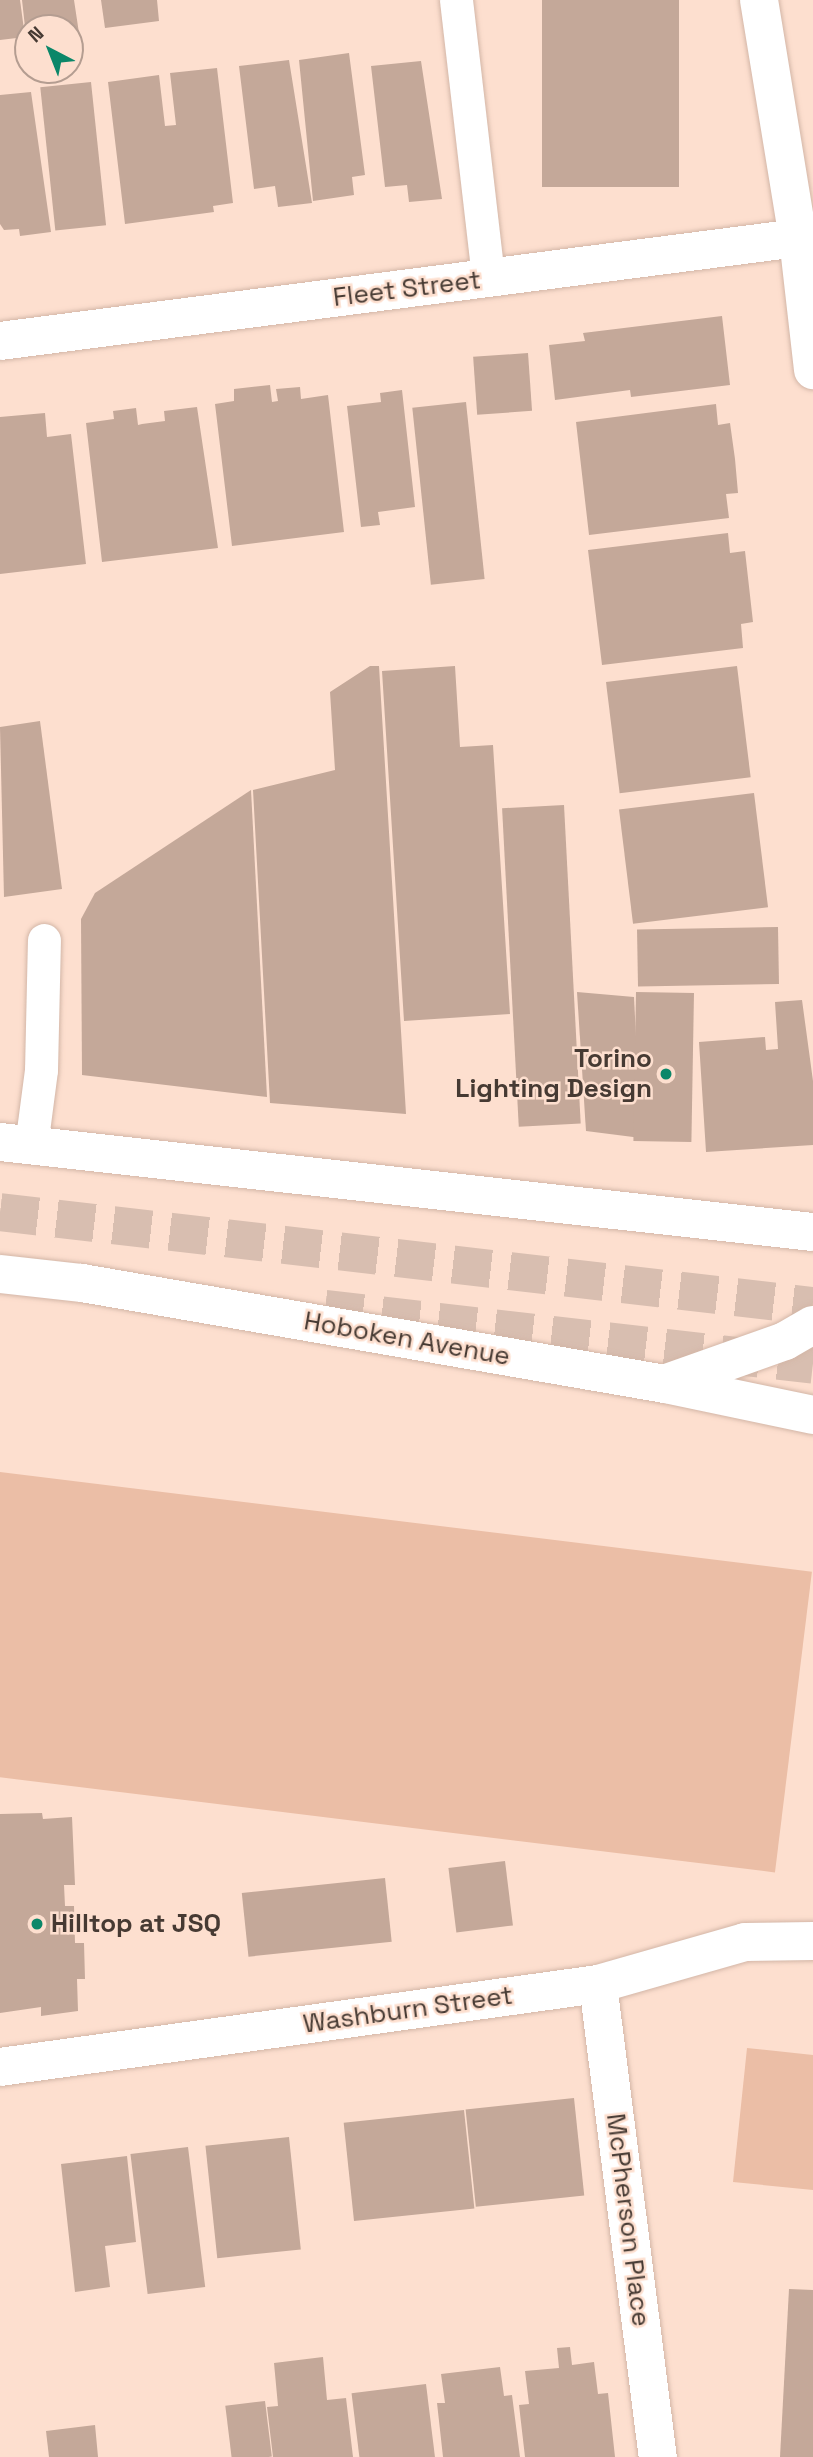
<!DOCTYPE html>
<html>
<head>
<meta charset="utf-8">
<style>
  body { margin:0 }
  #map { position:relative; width:813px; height:2457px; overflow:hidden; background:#fddfcf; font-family:"Space Grotesk",sans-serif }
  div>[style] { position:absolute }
  .green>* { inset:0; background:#ebbea6; transform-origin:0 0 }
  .building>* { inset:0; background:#c4a899; transform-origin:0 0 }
  .motorway-tunnel>* { height:38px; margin-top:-19px; transform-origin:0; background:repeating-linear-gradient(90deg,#d8beb0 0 38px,transparent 0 57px) }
  .roads { filter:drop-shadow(0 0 2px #d3b6a7) drop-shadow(0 0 2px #d3b6a7) }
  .service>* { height:33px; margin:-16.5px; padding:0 16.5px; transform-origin:16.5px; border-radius:16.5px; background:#fff }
  .minor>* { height:38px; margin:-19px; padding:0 19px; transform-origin:19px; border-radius:19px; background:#fff }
  .primary>* { height:38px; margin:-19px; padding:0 19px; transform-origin:19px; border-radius:19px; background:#fff }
  .dots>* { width:19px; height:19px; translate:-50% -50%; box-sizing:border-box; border:4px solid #fddfcf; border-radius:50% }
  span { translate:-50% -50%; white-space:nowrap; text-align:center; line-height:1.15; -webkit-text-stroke:5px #fddfcf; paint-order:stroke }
  .street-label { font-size:26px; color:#463a33 }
  .poi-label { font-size:26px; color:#463a33; font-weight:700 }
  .right { translate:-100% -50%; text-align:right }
  .left { translate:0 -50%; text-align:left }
  .north { position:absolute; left:14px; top:14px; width:70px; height:70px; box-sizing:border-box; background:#fddfcf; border:2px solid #b49d91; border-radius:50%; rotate:318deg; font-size:19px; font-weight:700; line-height:28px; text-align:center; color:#463a33 }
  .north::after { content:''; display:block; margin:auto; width:24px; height:32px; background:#0b8769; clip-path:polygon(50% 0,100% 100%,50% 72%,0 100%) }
</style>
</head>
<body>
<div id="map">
  <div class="green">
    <i style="left:0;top:1472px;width:818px;height:303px;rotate:7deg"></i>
    <i style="clip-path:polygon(747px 2048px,813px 2055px,813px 2190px,733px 2182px)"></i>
  </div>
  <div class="building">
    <i style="clip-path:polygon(0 0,20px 0,25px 37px,0 40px)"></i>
    <i style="clip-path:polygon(22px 0,74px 0,79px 33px,70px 34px,70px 28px,28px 28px,26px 36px)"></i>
    <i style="clip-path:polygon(101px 0,157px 0,159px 21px,105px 28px)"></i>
    <i style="left:542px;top:0;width:137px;height:187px"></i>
    <i style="clip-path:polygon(349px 53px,365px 175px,352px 177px,354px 195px,313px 201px,299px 60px)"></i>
    <i style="clip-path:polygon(289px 60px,312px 203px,278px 207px,275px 186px,254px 189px,239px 66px)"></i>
    <i style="clip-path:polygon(421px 61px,442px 199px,409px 202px,407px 185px,385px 187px,371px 66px)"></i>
    <i style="clip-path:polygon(217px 68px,233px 203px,213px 206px,214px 212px,125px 224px,108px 82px,159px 75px,165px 126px,176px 125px,170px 73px)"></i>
    <i style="left:91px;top:82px;width:144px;height:51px;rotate:84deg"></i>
    <i style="clip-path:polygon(31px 92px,51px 232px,20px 236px,19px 229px,4px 230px,0 224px,0 95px)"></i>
    <i style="clip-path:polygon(722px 316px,730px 385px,631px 397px,630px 390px,555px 400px,549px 345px,585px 341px,583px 333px)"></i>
    <i style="left:528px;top:353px;width:58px;height:55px;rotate:86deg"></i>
    <i style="clip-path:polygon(270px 385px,272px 402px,278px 401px,276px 389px,300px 387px,301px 399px,328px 395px,344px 532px,232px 546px,215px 404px,234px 401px,234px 389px)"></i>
    <i style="clip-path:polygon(402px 390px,415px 507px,378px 512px,380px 525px,361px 527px,347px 406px,381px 402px,380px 393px)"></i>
    <i style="left:466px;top:402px;width:178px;height:54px;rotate:84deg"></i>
    <i style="clip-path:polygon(716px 404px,718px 425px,730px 423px,735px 459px,738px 493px,726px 494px,729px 518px,589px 535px,576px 422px)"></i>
    <i style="clip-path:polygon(197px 407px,218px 548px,102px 562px,86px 423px,114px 419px,113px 411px,136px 408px,138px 425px,142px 424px,165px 421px,164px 411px)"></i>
    <i style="clip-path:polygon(45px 413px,47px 437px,71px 434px,86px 564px,0 574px,0 417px)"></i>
    <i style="clip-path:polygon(728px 533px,730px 553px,745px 551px,753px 622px,741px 624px,743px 648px,602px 665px,588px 550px)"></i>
    <i style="clip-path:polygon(370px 666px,379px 666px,406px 1114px,270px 1103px,253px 790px,335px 770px,330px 692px)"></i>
    <i style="clip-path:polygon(455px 666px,460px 747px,493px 745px,510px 1014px,404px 1021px,382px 671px)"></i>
    <i style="left:737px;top:666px;width:112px;height:132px;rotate:83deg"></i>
    <i style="clip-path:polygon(40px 721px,62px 889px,4px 897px,0 727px)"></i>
    <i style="clip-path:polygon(251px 790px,267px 1097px,82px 1075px,81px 919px,95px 893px)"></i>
    <i style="left:754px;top:793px;width:115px;height:136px;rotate:83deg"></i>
    <i style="left:564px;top:805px;width:319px;height:62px;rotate:87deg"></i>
    <i style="left:778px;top:927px;width:57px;height:141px;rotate:89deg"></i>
    <i style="clip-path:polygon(577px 992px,634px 997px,641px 1138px,586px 1131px)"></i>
    <i style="left:636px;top:992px;width:58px;height:149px;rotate:1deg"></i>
    <i style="clip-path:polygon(802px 1000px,813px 1081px,813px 1145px,706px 1152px,699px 1042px,765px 1037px,766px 1050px,778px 1049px,775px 1002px)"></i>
    <i style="clip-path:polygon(42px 1813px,43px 1819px,72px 1817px,75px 1885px,64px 1885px,65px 1906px,74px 1906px,75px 1943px,84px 1943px,85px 1979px,77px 1979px,78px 2011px,41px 2016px,41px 2007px,0 2013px,0 1814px)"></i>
    <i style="left:505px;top:1861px;width:65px;height:57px;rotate:83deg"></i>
    <i style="left:385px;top:1878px;width:64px;height:144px;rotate:84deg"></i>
    <i style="left:574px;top:2098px;width:98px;height:109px;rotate:84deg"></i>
    <i style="left:464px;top:2110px;width:99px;height:121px;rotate:84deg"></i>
    <i style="left:289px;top:2137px;width:113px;height:84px;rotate:84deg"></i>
    <i style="left:188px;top:2147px;width:141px;height:58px;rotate:83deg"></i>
    <i style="clip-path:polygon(127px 2156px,136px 2242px,105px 2246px,110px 2287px,75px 2292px,61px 2164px)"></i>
    <i style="clip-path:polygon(789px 2289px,813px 2290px,813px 2457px,780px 2457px)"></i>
    <i style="clip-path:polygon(570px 2347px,572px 2365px,594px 2362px,598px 2394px,608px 2393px,615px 2457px,525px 2457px,519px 2405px,529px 2404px,525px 2371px,559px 2368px,557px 2348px)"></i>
    <i style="clip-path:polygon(323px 2357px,327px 2400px,346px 2398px,353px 2457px,273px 2457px,267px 2407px,278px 2406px,274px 2363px)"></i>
    <i style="clip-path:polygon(500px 2367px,504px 2396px,512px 2395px,520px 2457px,443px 2457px,437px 2403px,445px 2403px,441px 2374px)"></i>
    <i style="left:426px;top:2384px;width:74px;height:75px;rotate:83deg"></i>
    <i style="left:265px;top:2401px;width:56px;height:40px;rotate:83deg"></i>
    <i style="clip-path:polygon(95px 2425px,98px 2457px,49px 2457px,46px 2431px)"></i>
  </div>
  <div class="motorway-tunnel">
    <i style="left:0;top:1212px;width:818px;rotate:6.6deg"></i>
    <i style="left:325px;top:1309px;width:491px;rotate:6.5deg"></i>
  </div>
  <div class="roads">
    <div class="service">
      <i style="left:456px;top:0;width:280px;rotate:83.4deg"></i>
      <i style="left:31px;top:1146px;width:77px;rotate:-82.5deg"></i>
      <i style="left:41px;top:1070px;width:130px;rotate:-88.7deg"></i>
    </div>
    <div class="minor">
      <i style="left:759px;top:0;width:241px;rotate:80.7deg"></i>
      <i style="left:798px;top:238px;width:133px;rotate:83.5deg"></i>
      <i style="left:0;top:341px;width:820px;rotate:-7.36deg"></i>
      <i style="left:598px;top:1984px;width:477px;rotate:82.8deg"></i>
      <i style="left:0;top:2067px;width:604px;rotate:-7.9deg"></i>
      <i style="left:598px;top:1984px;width:153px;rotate:-15.9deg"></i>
      <i style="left:745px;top:1942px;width:68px;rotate:-0.8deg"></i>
    </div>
    <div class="primary">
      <i style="left:0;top:1142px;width:818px;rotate:6.32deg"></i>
      <i style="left:0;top:1274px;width:82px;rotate:6.3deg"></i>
      <i style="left:82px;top:1283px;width:592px;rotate:9.83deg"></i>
      <i style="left:665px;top:1384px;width:151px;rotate:11.8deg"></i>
      <i style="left:667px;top:1383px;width:125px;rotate:-19.6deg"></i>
      <i style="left:785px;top:1341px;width:32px;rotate:-30deg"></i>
    </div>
  </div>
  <div class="dots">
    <i style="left:666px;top:1074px;background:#0b8769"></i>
    <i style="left:37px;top:1924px;background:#0b8769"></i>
  </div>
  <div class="street-label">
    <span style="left:407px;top:289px;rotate:-7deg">Fleet Street</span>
    <span style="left:407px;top:1339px;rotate:10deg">Hoboken Avenue</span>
    <span style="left:408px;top:2010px;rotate:-8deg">Washburn Street</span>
    <span style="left:628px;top:2220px;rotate:83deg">McPherson Place</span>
  </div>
  <div class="poi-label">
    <span class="right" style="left:652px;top:1074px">Torino<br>Lighting Design</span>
    <span class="left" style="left:51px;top:1924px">Hilltop at JSQ</span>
  </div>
  <div class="north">N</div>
</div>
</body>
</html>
